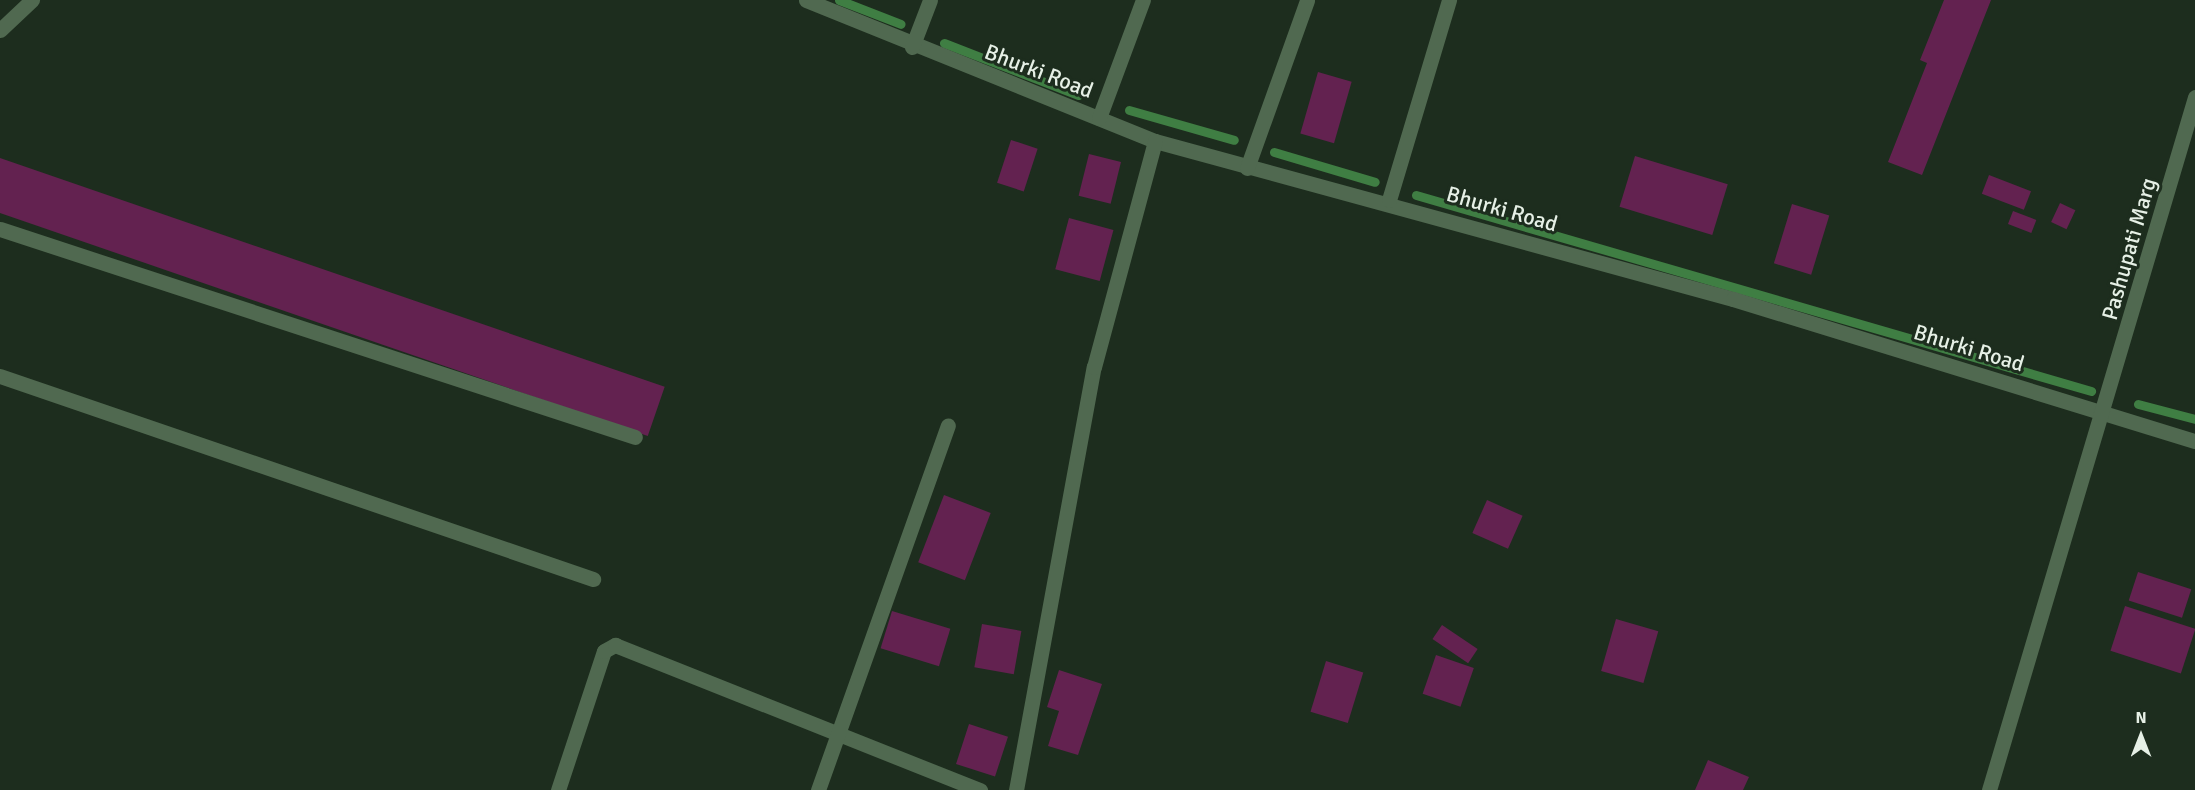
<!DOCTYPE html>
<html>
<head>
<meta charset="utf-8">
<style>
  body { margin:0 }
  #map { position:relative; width:2195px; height:790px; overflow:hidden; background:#1d2d1e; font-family:Signika,sans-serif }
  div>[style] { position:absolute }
  .stream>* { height:9px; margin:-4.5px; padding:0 4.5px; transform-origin:4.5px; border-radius:4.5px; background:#3f7e43 }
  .building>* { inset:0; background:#632250; transform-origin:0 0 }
  .service>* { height:15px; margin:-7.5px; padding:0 7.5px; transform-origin:7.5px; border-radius:7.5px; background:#506950 }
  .minor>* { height:15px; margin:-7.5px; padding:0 7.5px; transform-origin:7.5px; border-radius:7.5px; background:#506950 }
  span { translate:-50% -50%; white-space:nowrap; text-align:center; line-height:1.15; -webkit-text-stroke:6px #1d2d1e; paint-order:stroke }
  .street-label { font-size:22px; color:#e6f0e6 }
  .north { position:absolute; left:2111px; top:706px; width:60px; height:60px; -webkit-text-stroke:4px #1d2d1e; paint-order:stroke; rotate:0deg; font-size:16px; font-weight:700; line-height:24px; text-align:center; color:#e6f0e6 }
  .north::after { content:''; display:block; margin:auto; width:21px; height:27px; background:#e6f0e6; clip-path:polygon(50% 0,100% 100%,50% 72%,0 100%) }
</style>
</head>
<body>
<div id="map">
  <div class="stream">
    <i style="left:839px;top:0;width:66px;rotate:21.2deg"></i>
    <i style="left:944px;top:43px;width:144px;rotate:21.2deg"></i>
    <i style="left:1129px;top:110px;width:109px;rotate:15.9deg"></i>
    <i style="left:1274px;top:152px;width:105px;rotate:16.5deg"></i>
    <i style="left:1416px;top:195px;width:703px;rotate:16.19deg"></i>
    <i style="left:2138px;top:404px;width:59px;rotate:14.7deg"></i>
  </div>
  <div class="building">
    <i style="clip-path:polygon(1944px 0,1991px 0,1922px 175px,1888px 162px,1927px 63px,1920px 60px)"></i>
    <i style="left:1318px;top:72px;width:35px;height:64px;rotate:16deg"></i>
    <i style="left:1011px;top:140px;width:28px;height:45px;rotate:18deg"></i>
    <i style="left:1089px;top:154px;width:33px;height:43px;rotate:14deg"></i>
    <i style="left:1635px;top:156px;width:97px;height:53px;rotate:17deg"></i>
    <i style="left:0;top:158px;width:703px;height:52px;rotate:19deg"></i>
    <i style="left:1989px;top:175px;width:45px;height:20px;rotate:21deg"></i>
    <i style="left:2060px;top:203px;width:17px;height:21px;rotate:25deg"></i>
    <i style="left:1792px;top:204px;width:39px;height:62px;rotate:17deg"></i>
    <i style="left:2013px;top:211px;width:25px;height:14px;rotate:21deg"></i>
    <i style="left:1069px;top:218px;width:46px;height:53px;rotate:15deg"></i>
    <i style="left:944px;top:495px;width:50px;height:72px;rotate:21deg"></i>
    <i style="left:1487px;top:500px;width:39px;height:36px;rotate:24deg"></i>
    <i style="left:2138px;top:572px;width:56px;height:30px;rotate:18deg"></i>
    <i style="left:2125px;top:606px;width:74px;height:47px;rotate:18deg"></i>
    <i style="left:892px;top:611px;width:61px;height:39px;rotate:17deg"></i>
    <i style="left:1616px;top:619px;width:44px;height:54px;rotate:16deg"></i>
    <i style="left:982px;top:624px;width:40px;height:44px;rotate:10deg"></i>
    <i style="left:1442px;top:625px;width:43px;height:17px;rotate:34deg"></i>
    <i style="left:1436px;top:655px;width:40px;height:41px;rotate:19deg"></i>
    <i style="left:1326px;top:661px;width:39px;height:53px;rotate:17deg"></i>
    <i style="clip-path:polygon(1059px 670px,1102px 684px,1078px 755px,1048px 746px,1059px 711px,1047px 707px)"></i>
    <i style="left:969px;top:724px;width:41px;height:42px;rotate:18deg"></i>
    <i style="clip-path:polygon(1708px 760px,1749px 777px,1743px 790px,1695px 790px)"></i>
  </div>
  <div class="service">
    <i style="left:0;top:229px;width:668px;rotate:18.14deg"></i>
    <i style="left:0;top:376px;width:627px;rotate:18.9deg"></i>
  </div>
  <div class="minor">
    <i style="left:806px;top:0;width:376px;rotate:22deg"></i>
    <i style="left:1155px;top:141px;width:599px;rotate:15.29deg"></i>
    <i style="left:1733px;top:299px;width:483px;rotate:17.1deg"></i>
    <i style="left:0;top:30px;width:44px;rotate:-43.2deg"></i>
    <i style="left:912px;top:47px;width:50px;rotate:-69deg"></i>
    <i style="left:1099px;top:118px;width:126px;rotate:-69.6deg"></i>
    <i style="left:1247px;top:168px;width:178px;rotate:-70.3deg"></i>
    <i style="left:1389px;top:200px;width:209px;rotate:-73.3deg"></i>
    <i style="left:558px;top:790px;width:146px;rotate:-71.7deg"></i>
    <i style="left:604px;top:651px;width:13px;rotate:-29deg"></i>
    <i style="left:615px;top:645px;width:393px;rotate:21.7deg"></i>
    <i style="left:818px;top:790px;width:387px;rotate:-70.4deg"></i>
    <i style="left:1016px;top:790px;width:430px;rotate:-79.6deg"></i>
    <i style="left:1094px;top:367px;width:234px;rotate:-74.9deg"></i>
    <i style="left:1989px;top:790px;width:723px;rotate:-73.44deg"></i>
  </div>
  <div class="street-label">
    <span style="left:1039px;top:71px;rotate:21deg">Bhurki Road</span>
    <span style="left:1502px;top:209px;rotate:16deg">Bhurki Road</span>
    <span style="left:2129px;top:249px;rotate:-74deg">Pashupati Marg</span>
    <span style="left:1969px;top:348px;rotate:17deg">Bhurki Road</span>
  </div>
  <div class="north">N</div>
</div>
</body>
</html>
